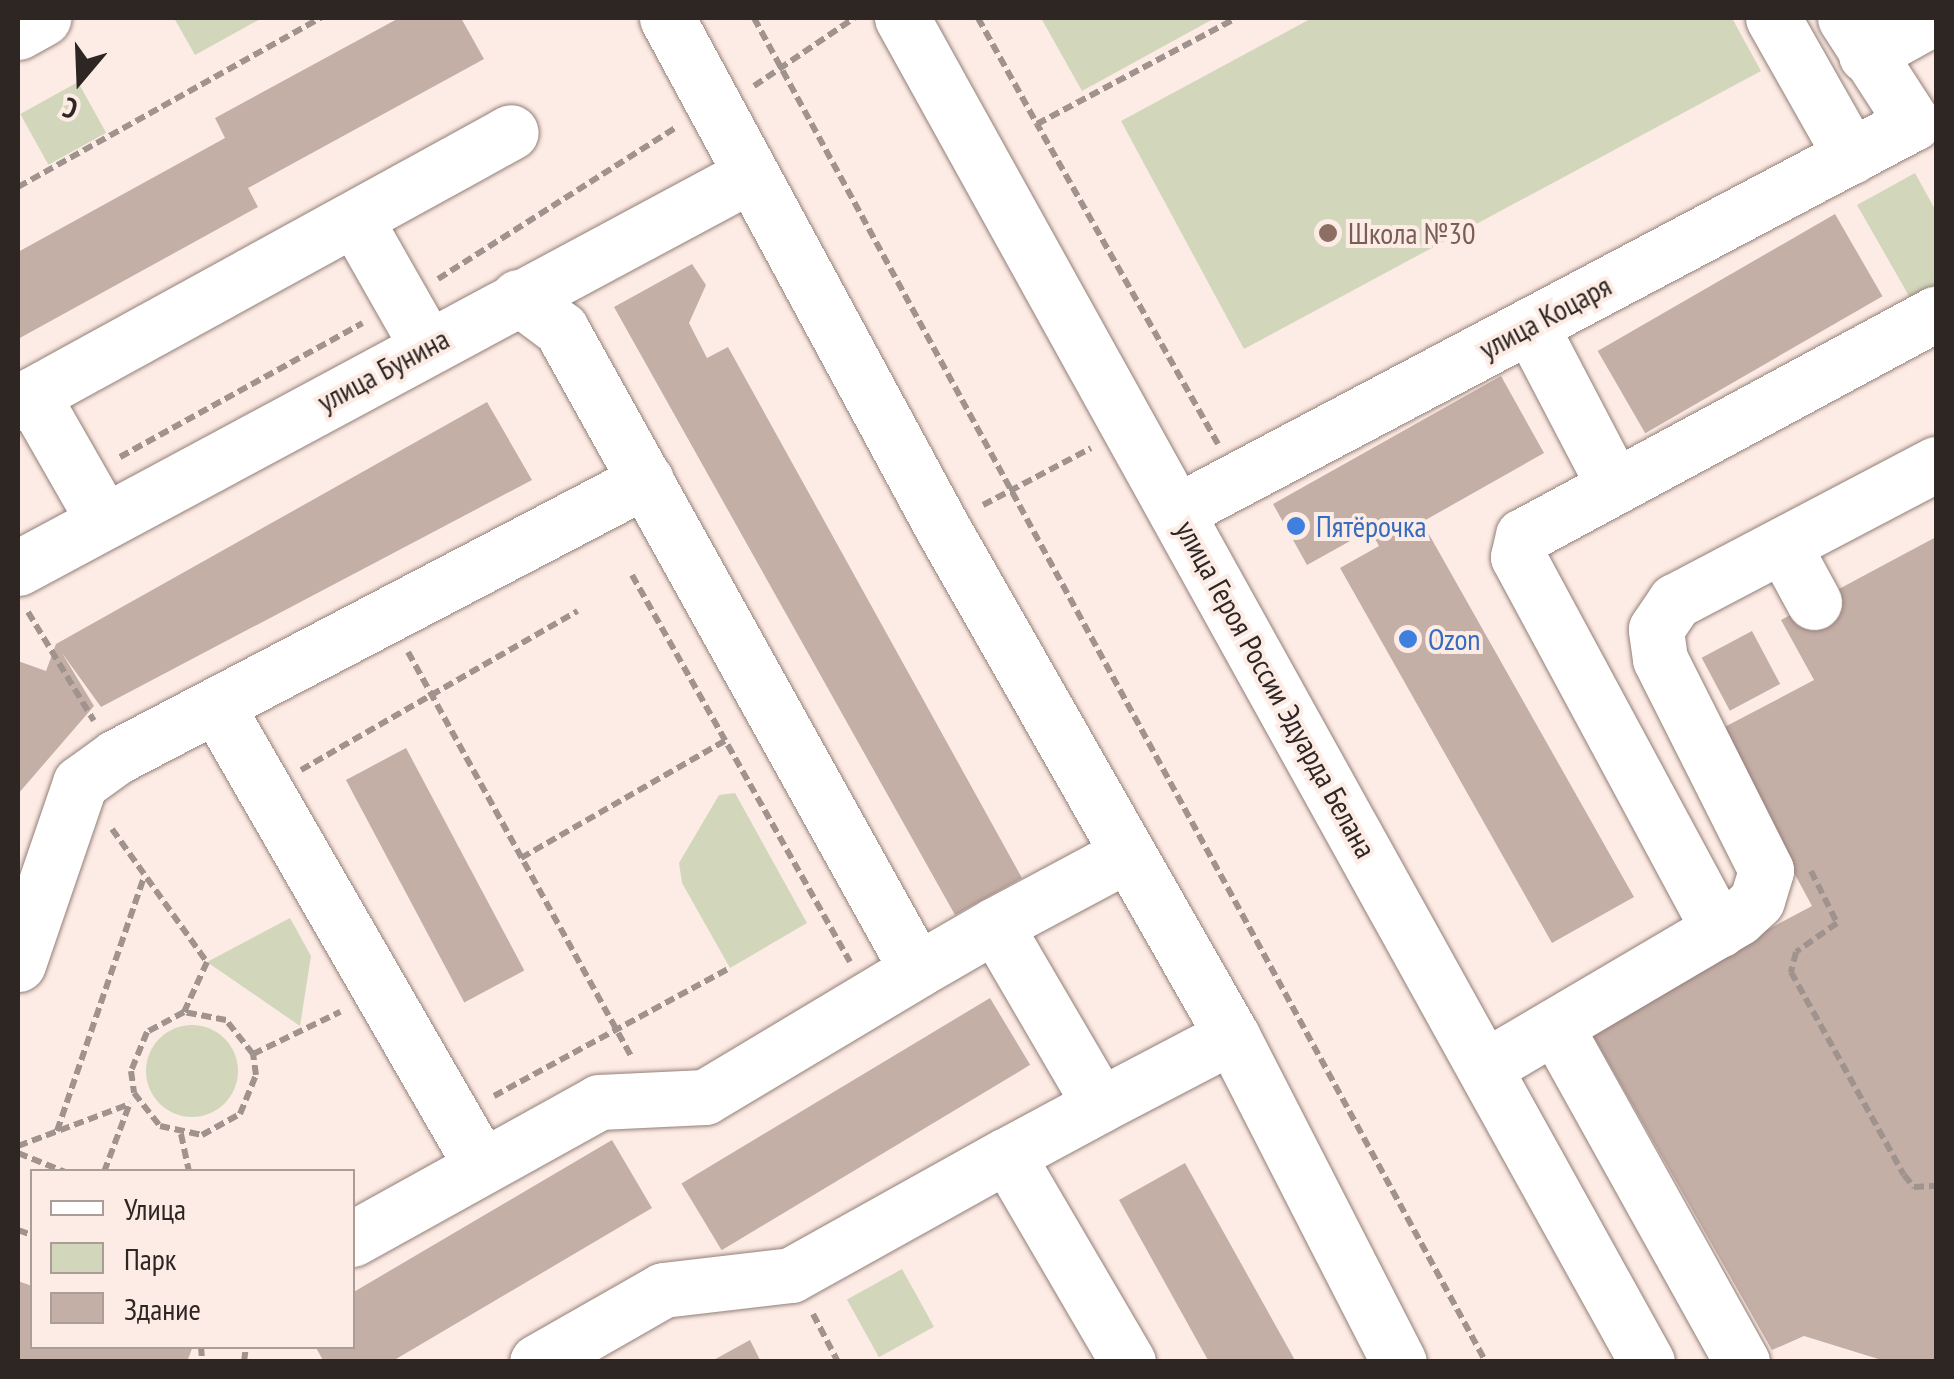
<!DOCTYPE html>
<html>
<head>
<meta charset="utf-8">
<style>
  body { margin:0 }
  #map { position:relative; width:1954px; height:1379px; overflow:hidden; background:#fdece5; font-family:"PT Sans Narrow",sans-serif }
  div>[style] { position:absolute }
  .green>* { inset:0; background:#d2d7bc; transform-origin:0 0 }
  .round { border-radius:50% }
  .building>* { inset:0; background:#c4afa7; transform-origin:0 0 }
  .path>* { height:6px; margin-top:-3px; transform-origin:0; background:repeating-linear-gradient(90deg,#a0938e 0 10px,transparent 0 15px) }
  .roads { filter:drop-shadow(0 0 2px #927f78) drop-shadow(0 0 2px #927f78) }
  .minor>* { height:55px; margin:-27.5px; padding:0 27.5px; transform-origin:27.5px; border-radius:27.5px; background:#fff }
  .dots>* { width:28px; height:28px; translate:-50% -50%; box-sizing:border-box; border:5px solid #fdece5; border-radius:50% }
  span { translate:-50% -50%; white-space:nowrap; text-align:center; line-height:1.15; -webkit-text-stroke:8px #fdece5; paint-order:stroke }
  .education-label { font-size:30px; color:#785e54 }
  .left { translate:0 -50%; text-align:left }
  .street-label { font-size:30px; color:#2e2623 }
  .shop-label { font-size:30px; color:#366cbe }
  .frame { position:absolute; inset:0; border:20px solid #2e2623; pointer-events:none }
  .legend { position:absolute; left:30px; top:1169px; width:325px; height:180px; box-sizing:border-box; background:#fdece5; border:2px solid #aa9d97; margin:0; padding:12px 18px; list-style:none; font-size:30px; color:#2e2623 }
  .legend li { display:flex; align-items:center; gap:20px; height:50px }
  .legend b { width:50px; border:2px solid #aa9d97 }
  .north { position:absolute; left:30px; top:30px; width:100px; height:100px; -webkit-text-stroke:8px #fdece5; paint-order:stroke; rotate:199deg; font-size:28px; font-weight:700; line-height:40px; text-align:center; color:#2e2623 }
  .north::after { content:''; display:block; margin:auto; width:35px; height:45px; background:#2e2623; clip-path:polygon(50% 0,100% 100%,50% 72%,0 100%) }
</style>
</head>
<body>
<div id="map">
  <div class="green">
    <i style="clip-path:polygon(174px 18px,262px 18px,195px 55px)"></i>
    <i style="clip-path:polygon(1041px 18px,1215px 18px,1082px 91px)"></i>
    <i style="clip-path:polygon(1312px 18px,1732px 18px,1761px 71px,1244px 349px,1121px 121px)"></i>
    <i style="left:78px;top:82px;width:58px;height:66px;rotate:61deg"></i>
    <i style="clip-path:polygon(1915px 173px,1936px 211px,1936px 308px,1921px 317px,1857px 205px)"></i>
    <i style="clip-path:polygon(735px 793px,807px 923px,730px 968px,682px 883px,679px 863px,719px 795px)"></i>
    <i style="clip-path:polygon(290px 918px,311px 956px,300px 1026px,207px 962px)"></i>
    <i class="round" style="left:146px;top:1025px;width:92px;height:92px"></i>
    <i style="left:902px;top:1269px;width:66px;height:63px;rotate:61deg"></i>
  </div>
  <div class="building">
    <i style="clip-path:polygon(399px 18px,461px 18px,484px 59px,248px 188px,258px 207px,18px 339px,18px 252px,225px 138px,215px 118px)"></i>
    <i style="left:1835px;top:214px;width:95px;height:274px;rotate:60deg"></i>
    <i style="clip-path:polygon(692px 264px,706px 285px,689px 323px,707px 358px,728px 347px,1022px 878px,955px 915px,614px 307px)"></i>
    <i style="clip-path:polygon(1501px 376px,1544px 453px,1422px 522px,1634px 897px,1552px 943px,1340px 568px,1379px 546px,1370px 530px,1307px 565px,1273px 504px)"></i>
    <i style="clip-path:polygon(487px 402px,532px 480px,101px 707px,62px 653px,94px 706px,18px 794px,18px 661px,46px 671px,56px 644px)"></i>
    <i style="clip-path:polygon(1936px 537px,1936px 1362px,1888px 1362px,1804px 1336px,1772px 1350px,1587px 1025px,1812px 906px,1717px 731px,1814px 680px,1781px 620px)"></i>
    <i style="left:1752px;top:631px;width:60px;height:57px;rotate:62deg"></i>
    <i style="left:406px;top:748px;width:252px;height:68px;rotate:62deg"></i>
    <i style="left:990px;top:998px;width:78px;height:360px;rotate:59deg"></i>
    <i style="clip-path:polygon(612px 1140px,652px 1208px,391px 1362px,324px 1362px,315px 1346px,352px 1346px,352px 1293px)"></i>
    <i style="clip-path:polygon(1185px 1163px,1296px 1362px,1209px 1362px,1119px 1200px)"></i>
    <i style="clip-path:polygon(18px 1281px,32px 1286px,32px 1346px,193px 1346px,187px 1362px,18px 1360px)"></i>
    <i style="clip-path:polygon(750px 1340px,761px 1362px,710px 1362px)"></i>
  </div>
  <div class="path">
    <i style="left:754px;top:18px;width:1530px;rotate:61.43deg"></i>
    <i style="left:978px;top:18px;width:121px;rotate:60.9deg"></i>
    <i style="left:754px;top:86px;width:121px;rotate:-34.2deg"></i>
    <i style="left:18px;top:187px;width:347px;rotate:-29.2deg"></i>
    <i style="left:438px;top:279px;width:283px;rotate:-32.5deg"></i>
    <i style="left:1218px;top:444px;width:368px;rotate:-119.5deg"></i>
    <i style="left:1037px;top:124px;width:225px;rotate:-28deg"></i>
    <i style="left:120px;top:457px;width:277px;rotate:-28.9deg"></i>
    <i style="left:983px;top:505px;width:122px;rotate:-27.8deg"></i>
    <i style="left:632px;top:575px;width:444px;rotate:60.6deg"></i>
    <i style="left:28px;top:612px;width:127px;rotate:58.8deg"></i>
    <i style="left:408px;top:652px;width:463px;rotate:61.1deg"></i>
    <i style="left:301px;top:770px;width:319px;rotate:-29.9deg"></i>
    <i style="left:112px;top:829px;width:163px;rotate:54.5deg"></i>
    <i style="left:207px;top:962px;width:55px;rotate:114.7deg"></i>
    <i style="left:184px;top:1012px;width:42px;rotate:151.6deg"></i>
    <i style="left:147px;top:1032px;width:42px;rotate:112.3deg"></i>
    <i style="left:131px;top:1071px;width:22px;rotate:82deg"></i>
    <i style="left:134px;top:1093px;width:42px;rotate:51.8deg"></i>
    <i style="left:160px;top:1126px;width:43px;rotate:12.1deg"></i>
    <i style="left:202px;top:1135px;width:43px;rotate:-28.9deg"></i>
    <i style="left:240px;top:1114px;width:42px;rotate:-67.7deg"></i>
    <i style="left:256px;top:1075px;width:21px;rotate:-98deg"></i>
    <i style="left:253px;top:1054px;width:43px;rotate:-128.5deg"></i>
    <i style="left:226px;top:1020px;width:43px;rotate:-169.2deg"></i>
    <i style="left:521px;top:858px;width:237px;rotate:-29.9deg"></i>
    <i style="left:1811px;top:871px;width:58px;rotate:63.4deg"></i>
    <i style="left:1837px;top:923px;width:50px;rotate:144.7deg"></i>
    <i style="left:1796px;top:952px;width:21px;rotate:104deg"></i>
    <i style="left:1791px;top:972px;width:232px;rotate:60.9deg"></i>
    <i style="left:1904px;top:1175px;width:16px;rotate:50deg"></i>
    <i style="left:1914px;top:1187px;width:22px;rotate:-3deg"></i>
    <i style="left:253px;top:1054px;width:97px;rotate:-25.8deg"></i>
    <i style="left:494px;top:1096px;width:268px;rotate:-28.5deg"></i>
    <i style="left:57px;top:1131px;width:268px;rotate:-71.1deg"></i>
    <i style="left:181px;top:1134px;width:39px;rotate:78deg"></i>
    <i style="left:18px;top:1146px;width:120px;rotate:-20.6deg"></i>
    <i style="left:18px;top:1153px;width:51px;rotate:22deg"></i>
    <i style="left:104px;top:1172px;width:74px;rotate:-69.4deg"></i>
    <i style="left:18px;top:1230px;width:15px;rotate:20deg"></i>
    <i style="left:813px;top:1314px;width:54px;rotate:62.5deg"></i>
    <i style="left:201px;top:1346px;width:16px;rotate:86deg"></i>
    <i style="left:244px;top:1362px;width:16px;rotate:-83deg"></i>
  </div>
  <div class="roads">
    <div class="minor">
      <i style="left:667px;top:18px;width:579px;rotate:61.62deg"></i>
      <i style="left:942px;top:527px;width:586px;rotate:60.33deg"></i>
      <i style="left:1232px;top:1036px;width:366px;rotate:62.9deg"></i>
      <i style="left:902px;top:18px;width:1537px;rotate:61deg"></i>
      <i style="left:1773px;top:18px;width:159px;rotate:60.5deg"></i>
      <i style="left:18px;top:32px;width:29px;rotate:-29deg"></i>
      <i style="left:1866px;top:55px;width:77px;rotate:-28.9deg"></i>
      <i style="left:355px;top:219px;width:146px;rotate:60.4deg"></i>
      <i style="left:518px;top:297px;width:54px;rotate:36.7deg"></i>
      <i style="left:561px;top:329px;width:733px;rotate:60.95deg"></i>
      <i style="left:917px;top:970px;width:90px;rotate:-30deg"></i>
      <i style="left:995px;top:925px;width:208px;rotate:59.7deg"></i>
      <i style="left:1100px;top:1105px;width:106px;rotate:151.7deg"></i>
      <i style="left:1530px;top:325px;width:179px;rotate:62.4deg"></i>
      <i style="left:32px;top:395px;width:546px;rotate:-28.77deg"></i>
      <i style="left:18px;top:403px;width:16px;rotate:-30deg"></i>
      <i style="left:32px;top:395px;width:145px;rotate:60.3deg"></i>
      <i style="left:1178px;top:511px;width:831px;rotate:-27.83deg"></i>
      <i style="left:1913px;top:123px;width:125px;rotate:-122.9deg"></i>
      <i style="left:1783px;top:545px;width:65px;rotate:61.5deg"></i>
      <i style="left:18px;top:568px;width:831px;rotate:-28.23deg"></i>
      <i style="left:216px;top:705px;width:531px;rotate:60.05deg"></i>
      <i style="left:995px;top:925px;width:151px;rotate:-28.1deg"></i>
      <i style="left:1719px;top:930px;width:424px;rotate:-118.3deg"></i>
      <i style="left:1518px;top:557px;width:22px;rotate:-77deg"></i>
      <i style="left:1523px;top:536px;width:469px;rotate:-28.3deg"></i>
      <i style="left:18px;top:964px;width:191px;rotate:-71.1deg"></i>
      <i style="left:80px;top:783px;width:44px;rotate:-35.8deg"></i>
      <i style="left:116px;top:757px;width:598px;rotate:-27.59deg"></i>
      <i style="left:1555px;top:1026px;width:385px;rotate:60.9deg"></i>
      <i style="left:1485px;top:1067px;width:294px;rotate:-30.5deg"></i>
      <i style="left:1738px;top:918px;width:26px;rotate:-43deg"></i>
      <i style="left:1757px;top:900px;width:31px;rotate:-73deg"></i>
      <i style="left:1766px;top:870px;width:236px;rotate:-116.7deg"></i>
      <i style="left:1660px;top:659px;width:30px;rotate:-98deg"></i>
      <i style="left:1656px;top:629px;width:34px;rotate:-56deg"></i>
      <i style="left:1675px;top:601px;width:295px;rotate:-27.7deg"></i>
      <i style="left:1100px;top:1105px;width:149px;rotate:-27.6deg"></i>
      <i style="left:352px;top:1239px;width:282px;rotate:-29deg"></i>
      <i style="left:599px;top:1102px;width:106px;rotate:-2.7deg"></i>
      <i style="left:705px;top:1097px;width:247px;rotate:-30.9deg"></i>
      <i style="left:537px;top:1362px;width:145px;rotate:-29.7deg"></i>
      <i style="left:663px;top:1290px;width:129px;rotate:-6.7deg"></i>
      <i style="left:791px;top:1275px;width:247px;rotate:-29.1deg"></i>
      <i style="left:1007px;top:1155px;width:240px;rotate:59.7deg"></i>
    </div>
  </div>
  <div class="dots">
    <i style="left:1328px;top:233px;background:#8d6e63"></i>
    <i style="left:1296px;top:526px;background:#3f7fe0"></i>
    <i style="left:1408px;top:639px;background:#3f7fe0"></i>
  </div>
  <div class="education-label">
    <span class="left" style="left:1348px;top:233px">Школа №30</span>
  </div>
  <div class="street-label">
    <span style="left:1545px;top:317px;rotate:-28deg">улица Коцаря</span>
    <span style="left:383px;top:370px;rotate:-28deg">улица Бунина</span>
    <span style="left:1276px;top:689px;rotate:61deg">улица Героя России Эдуарда Белана</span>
  </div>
  <div class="shop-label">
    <span class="left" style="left:1316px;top:526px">Пятёрочка</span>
    <span class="left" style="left:1428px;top:639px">Ozon</span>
  </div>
  <div class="frame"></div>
  <ul class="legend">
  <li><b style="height:12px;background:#fff"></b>Улица</li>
  <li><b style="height:28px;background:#d2d7bc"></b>Парк</li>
  <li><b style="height:28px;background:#c4afa7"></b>Здание</li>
  </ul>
  <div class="north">С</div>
</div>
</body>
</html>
